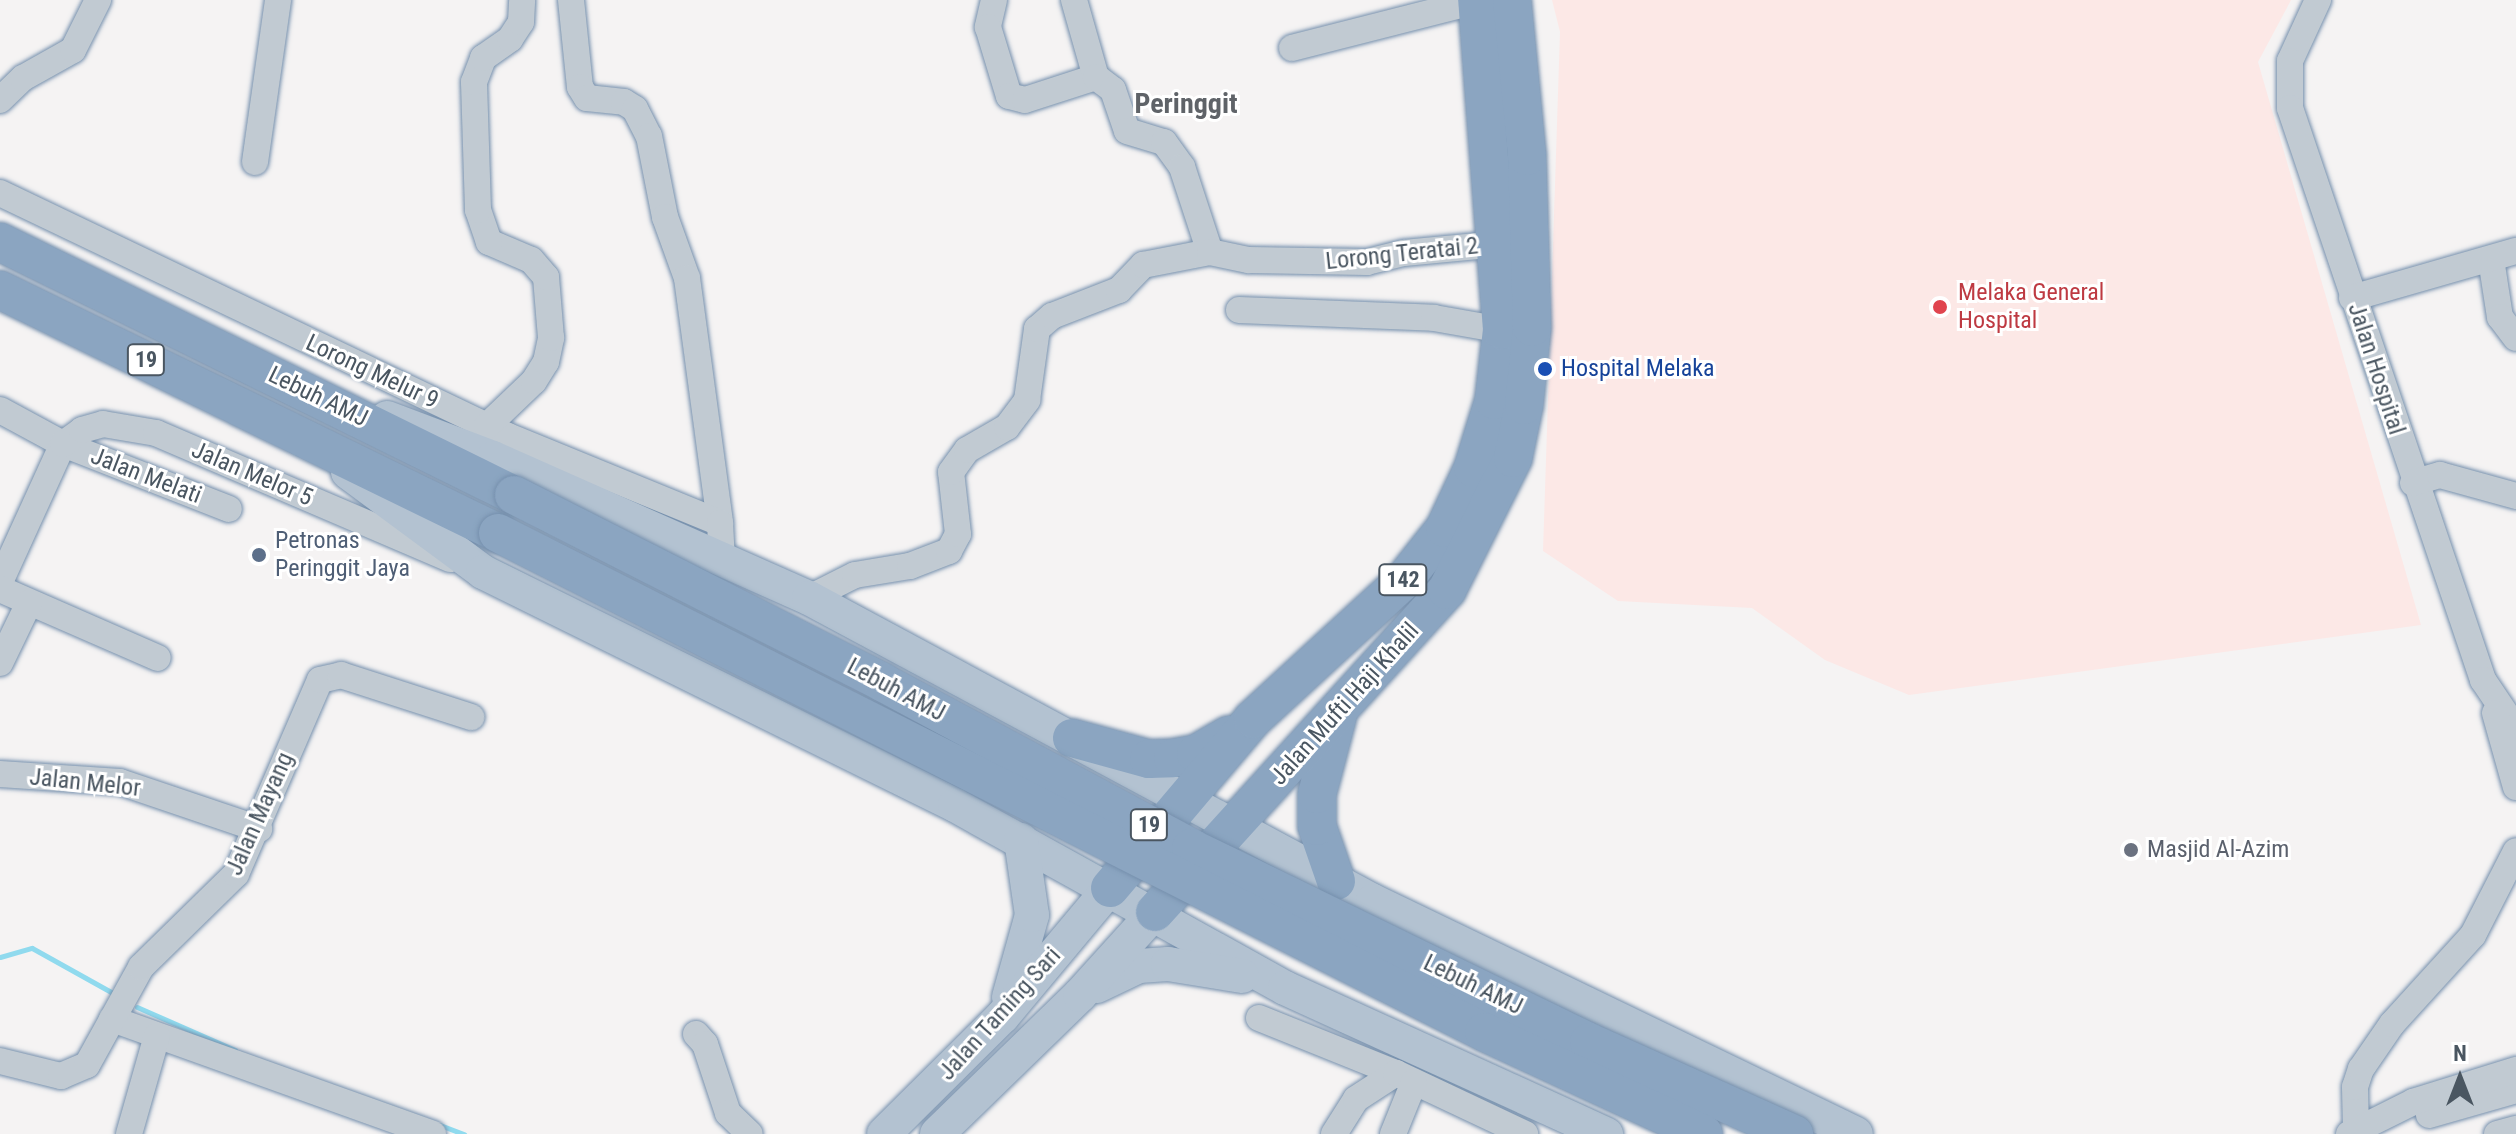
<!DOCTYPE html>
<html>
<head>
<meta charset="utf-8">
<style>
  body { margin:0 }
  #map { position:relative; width:2516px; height:1134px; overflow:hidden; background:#f5f3f3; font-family:"Roboto Condensed",sans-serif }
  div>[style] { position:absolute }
  .medical>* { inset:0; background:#fce8e6 }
  .stream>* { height:5px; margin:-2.5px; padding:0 2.5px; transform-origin:2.5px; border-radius:2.5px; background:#90daee }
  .roads { filter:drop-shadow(0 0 2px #7690ad) drop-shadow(0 0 2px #7690ad) }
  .minor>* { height:26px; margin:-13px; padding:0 13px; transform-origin:13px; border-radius:13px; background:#c1cad2 }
  .major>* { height:34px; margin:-17px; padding:0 17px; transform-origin:17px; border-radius:17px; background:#b3c2d1 }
  .highway>* { height:38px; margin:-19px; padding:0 19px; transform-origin:19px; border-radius:19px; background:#8ba5c1 }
  .bridges { filter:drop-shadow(0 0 2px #7690ad) drop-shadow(0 0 2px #7690ad) }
  .highway-bridge>* { height:38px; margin:-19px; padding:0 19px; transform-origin:19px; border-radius:19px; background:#8ba5c1 }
  .dots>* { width:22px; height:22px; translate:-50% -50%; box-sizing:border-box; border:4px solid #fff; border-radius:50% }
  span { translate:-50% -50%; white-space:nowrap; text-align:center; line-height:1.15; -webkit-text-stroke:6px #fff; paint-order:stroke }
  .shield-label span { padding:2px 6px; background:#fff; border:2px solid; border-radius:6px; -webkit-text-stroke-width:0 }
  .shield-label { font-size:22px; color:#4a5661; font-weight:700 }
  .street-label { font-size:24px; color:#4a5661 }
  .health-label { font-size:24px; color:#be3a42 }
  .left { translate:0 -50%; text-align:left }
  .transit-label { font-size:24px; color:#164399 }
  .service-label { font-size:24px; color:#4e5e75 }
  .worship-label { font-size:24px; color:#5b616d }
  .quarter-label { font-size:28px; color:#5f6368; font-weight:700 }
  .north { position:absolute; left:2420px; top:1038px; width:80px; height:80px; -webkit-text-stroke:6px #fff; paint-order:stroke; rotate:0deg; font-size:22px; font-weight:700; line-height:32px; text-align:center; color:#4a5661 }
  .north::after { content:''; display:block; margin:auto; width:28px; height:36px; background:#4a5661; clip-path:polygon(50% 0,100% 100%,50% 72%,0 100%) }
</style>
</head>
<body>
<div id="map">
  <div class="medical">
    <i style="clip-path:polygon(1552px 0,2291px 0,2258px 62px,2421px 625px,1909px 695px,1825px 660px,1752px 608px,1618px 601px,1543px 551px,1560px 32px)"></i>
  </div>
  <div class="stream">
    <i style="left:0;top:957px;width:33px;rotate:-16deg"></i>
    <i style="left:32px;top:948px;width:93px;rotate:29.1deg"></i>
    <i style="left:137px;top:1007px;width:107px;rotate:23.7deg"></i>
    <i style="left:440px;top:1125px;width:26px;rotate:21deg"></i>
  </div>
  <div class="roads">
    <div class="minor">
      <i style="left:571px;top:0;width:87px;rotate:84.1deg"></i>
      <i style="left:580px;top:87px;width:13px;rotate:58deg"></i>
      <i style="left:587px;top:98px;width:37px;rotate:6deg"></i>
      <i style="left:624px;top:102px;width:13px;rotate:32deg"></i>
      <i style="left:635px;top:109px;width:30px;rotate:63deg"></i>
      <i style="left:649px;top:136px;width:83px;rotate:78.8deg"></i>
      <i style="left:665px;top:217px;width:65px;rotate:70.2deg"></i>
      <i style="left:687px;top:278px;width:247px;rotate:82.3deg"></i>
      <i style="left:994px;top:0;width:28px;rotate:103deg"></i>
      <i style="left:988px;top:27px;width:72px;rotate:73.1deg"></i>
      <i style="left:1009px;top:96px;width:16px;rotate:14deg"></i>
      <i style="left:1025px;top:100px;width:75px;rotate:-17.9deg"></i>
      <i style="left:1074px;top:0;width:80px;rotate:74.1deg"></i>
      <i style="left:1096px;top:77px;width:21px;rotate:37deg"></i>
      <i style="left:1113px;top:90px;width:43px;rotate:71.1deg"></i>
      <i style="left:1127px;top:131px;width:39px;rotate:17deg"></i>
      <i style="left:1164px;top:142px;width:31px;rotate:54deg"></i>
      <i style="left:1182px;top:167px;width:89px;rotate:71.8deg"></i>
      <i style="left:2318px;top:0;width:67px;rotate:114.7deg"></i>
      <i style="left:2290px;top:61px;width:47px;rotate:90deg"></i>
      <i style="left:2290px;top:108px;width:604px;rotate:71.35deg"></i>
      <i style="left:2483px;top:680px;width:59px;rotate:56deg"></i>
      <i style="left:1292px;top:48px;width:191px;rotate:-14.3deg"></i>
      <i style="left:0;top:100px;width:32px;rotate:-44deg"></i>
      <i style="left:23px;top:78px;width:57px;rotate:-29.2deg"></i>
      <i style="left:73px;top:50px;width:56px;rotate:-63.4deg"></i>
      <i style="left:255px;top:162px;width:164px;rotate:-81.9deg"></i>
      <i style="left:0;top:193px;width:563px;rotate:25.56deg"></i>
      <i style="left:508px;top:436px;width:229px;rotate:22.3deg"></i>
      <i style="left:720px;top:523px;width:34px;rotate:87deg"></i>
      <i style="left:2491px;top:259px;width:59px;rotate:81.2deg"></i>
      <i style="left:2500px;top:317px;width:26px;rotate:53deg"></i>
      <i style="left:2352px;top:298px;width:171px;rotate:-16deg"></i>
      <i style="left:1239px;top:310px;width:195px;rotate:2.3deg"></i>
      <i style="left:1434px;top:318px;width:69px;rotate:10deg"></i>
      <i style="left:0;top:410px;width:72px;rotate:28.4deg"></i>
      <i style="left:63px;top:444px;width:178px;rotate:21.4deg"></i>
      <i style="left:487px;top:426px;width:65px;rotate:-43.8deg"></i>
      <i style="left:534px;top:381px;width:22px;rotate:-58deg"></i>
      <i style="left:546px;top:362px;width:25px;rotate:-78deg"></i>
      <i style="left:551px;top:338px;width:61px;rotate:-94.7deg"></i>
      <i style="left:546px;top:277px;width:23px;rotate:-131deg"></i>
      <i style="left:531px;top:260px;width:46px;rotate:-156.8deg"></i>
      <i style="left:489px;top:242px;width:34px;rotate:-109deg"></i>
      <i style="left:478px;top:210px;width:128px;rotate:-91.8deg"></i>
      <i style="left:474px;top:82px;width:26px;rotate:-69deg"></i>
      <i style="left:483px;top:58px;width:33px;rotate:-35deg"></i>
      <i style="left:510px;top:39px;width:20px;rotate:-57deg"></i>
      <i style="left:521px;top:22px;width:22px;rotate:-87deg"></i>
      <i style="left:2413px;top:483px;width:28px;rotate:-17deg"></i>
      <i style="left:2440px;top:475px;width:79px;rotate:15.4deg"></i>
      <i style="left:0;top:582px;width:152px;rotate:-65.5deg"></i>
      <i style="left:63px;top:444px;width:24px;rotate:-36deg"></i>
      <i style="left:82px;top:430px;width:22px;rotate:-16deg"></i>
      <i style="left:103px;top:424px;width:54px;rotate:9.6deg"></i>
      <i style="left:156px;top:433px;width:320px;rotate:23.2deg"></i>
      <i style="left:0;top:589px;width:172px;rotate:23.6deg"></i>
      <i style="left:809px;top:598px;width:51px;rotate:-26.6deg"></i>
      <i style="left:855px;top:575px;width:56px;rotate:-9.3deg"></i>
      <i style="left:910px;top:566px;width:42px;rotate:-21deg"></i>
      <i style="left:949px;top:551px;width:19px;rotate:-62deg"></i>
      <i style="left:958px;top:534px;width:62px;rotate:-96.4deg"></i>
      <i style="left:951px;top:472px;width:27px;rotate:-54deg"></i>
      <i style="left:967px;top:450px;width:46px;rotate:-29.9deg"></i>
      <i style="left:1007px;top:427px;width:34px;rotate:-53deg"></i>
      <i style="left:1027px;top:400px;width:72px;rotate:-82deg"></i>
      <i style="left:1037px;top:329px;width:20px;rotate:-41deg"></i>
      <i style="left:1052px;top:316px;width:72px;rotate:-21.2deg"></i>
      <i style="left:1119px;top:290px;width:35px;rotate:-46deg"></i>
      <i style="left:1143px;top:265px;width:68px;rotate:-11deg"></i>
      <i style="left:1210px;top:252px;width:40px;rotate:12deg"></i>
      <i style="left:1249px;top:260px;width:118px;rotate:1deg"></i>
      <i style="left:1367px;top:262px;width:38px;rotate:-14deg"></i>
      <i style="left:1404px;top:253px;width:95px;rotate:-5.4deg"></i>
      <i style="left:0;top:663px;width:67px;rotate:-64.2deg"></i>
      <i style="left:2495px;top:713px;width:77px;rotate:74.2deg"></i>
      <i style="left:0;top:774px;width:120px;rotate:3.8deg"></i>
      <i style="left:120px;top:782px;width:147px;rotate:18.7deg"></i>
      <i style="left:1259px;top:1018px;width:148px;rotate:21.9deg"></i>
      <i style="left:112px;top:1019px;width:341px;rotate:19.7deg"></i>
      <i style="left:696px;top:1034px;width:13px;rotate:48deg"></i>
      <i style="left:705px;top:1044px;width:73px;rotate:71.6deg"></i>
      <i style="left:728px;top:1113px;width:30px;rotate:44deg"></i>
      <i style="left:0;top:1061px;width:63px;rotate:13.8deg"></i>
      <i style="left:61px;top:1076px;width:28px;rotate:-23deg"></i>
      <i style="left:87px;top:1065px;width:112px;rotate:-61.1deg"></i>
      <i style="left:141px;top:967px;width:133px;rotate:-44.4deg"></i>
      <i style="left:236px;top:874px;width:211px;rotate:-66.6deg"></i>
      <i style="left:320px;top:680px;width:22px;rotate:-13deg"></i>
      <i style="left:341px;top:675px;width:137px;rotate:17.9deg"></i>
      <i style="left:2429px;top:1115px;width:91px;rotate:-16deg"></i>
      <i style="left:2356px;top:1129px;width:42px;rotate:-91.4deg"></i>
      <i style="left:2355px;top:1087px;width:19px;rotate:-72deg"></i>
      <i style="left:2361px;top:1069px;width:55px;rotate:-55.4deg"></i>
      <i style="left:2392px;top:1024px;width:120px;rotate:-47.7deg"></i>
      <i style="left:2473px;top:935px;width:94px;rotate:-62.9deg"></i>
      <i style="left:129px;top:1134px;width:102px;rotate:-74.1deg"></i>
      <i style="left:1334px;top:1134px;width:41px;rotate:-57.8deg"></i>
      <i style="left:1356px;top:1099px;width:48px;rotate:-33deg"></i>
      <i style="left:1396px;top:1073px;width:143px;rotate:25.3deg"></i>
      <i style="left:1393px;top:1134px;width:56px;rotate:-68deg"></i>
      <i style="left:2349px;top:1134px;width:72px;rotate:-26.6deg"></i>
      <i style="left:2413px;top:1102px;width:108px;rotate:-17.3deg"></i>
      <i style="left:2497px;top:1134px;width:20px;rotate:-15deg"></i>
    </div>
    <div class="major">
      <i style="left:387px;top:418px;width:113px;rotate:20.7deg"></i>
      <i style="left:493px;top:458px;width:346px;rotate:23.9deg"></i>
      <i style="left:809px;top:598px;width:640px;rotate:28.25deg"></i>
      <i style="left:1373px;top:901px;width:536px;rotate:25.75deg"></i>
      <i style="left:348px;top:472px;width:168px;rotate:36.5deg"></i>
      <i style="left:483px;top:572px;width:526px;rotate:26.27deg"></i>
      <i style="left:955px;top:805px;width:377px;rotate:29deg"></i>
      <i style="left:1285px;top:988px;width:353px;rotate:24.5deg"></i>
      <i style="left:1097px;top:986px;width:47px;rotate:-25.5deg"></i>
      <i style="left:1139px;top:966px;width:29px;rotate:-4deg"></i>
      <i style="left:1168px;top:964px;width:75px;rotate:9.2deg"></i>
      <i style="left:1009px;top:997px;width:85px;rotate:-74.3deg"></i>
      <i style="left:1032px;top:915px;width:76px;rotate:-98.3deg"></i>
      <i style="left:884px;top:1134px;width:166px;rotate:-44.8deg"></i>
      <i style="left:1002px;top:1017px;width:168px;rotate:-50.1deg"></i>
      <i style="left:937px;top:1134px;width:199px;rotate:-44.2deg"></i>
      <i style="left:1080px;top:995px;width:112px;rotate:-47.9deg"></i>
    </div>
    <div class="highway">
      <i style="left:0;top:242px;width:573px;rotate:26.21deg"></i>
      <i style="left:0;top:290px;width:554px;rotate:26.01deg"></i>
      <i style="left:1072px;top:738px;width:80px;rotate:15.3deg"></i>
      <i style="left:1149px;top:759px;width:24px;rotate:-2deg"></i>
      <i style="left:1173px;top:758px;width:23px;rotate:-10deg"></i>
      <i style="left:1196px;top:754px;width:38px;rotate:-30deg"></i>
      <i style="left:1336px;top:881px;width:58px;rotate:-109.1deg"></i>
      <i style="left:1317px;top:826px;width:32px;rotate:-90deg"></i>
      <i style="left:1317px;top:794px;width:79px;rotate:-75.3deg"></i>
      <i style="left:1110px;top:888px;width:221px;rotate:-49.8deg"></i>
      <i style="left:1253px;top:719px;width:205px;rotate:-42.6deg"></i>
      <i style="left:1404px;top:580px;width:66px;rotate:-51.7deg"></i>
      <i style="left:1445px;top:528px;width:66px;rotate:-65deg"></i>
      <i style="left:1473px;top:468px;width:71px;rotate:-72.8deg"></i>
      <i style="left:1494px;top:400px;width:70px;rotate:-83.5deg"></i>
      <i style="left:1502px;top:330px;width:331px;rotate:-94.3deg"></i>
      <i style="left:1155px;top:912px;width:435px;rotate:-47.8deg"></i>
      <i style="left:1447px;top:590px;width:148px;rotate:-63.4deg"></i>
      <i style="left:1513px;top:458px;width:54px;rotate:-78.3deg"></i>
      <i style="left:1524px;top:405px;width:78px;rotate:-84.1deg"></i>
      <i style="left:1532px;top:327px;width:171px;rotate:-91.7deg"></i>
      <i style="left:1527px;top:156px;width:157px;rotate:-95.5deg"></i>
    </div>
  </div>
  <div class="bridges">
    <div class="highway-bridge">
      <i style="left:514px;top:495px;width:413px;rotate:26.9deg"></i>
      <i style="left:882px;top:682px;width:351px;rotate:28.2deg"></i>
      <i style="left:1191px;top:848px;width:443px;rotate:26deg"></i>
      <i style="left:1589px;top:1042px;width:225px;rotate:24.2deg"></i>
      <i style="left:498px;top:533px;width:1105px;rotate:26.84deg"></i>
      <i style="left:1484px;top:1032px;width:242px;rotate:24.9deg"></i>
    </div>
  </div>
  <div class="dots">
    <i style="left:1940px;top:307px;background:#e0444e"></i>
    <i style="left:1545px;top:369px;background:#1a4fb4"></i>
    <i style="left:259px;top:555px;background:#5c6f8a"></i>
    <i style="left:2131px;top:850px;background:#6b7280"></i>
  </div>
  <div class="shield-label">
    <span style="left:146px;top:360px">19</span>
    <span style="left:1403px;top:580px">142</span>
    <span style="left:1149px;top:825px">19</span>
  </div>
  <div class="street-label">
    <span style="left:1402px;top:254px;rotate:-6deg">Lorong Teratai 2</span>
    <span style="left:2376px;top:369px;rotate:72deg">Jalan Hospital</span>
    <span style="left:372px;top:372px;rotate:25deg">Lorong Melur 9</span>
    <span style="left:318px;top:397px;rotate:26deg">Lebuh AMJ</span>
    <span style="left:252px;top:474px;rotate:23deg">Jalan Melor 5</span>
    <span style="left:146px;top:476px;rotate:21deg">Jalan Melati</span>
    <span style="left:896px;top:690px;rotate:28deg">Lebuh AMJ</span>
    <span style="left:1345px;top:704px;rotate:-48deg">Jalan Mufti Haji Khalil</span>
    <span style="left:85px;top:783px;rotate:6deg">Jalan Melor</span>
    <span style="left:260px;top:814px;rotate:-66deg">Jalan Mayang</span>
    <span style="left:1473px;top:985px;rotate:26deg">Lebuh AMJ</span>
    <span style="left:1000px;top:1014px;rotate:-48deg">Jalan Taming Sari</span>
  </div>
  <div class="health-label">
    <span class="left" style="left:1958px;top:307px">Melaka General<br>Hospital</span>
  </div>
  <div class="transit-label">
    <span class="left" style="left:1561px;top:369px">Hospital Melaka</span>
  </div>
  <div class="service-label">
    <span class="left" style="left:275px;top:555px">Petronas<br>Peringgit Jaya</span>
  </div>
  <div class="worship-label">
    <span class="left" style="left:2147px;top:850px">Masjid Al-Azim</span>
  </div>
  <div class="quarter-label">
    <span style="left:1186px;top:104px">Peringgit</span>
  </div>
  <div class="north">N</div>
</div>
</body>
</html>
